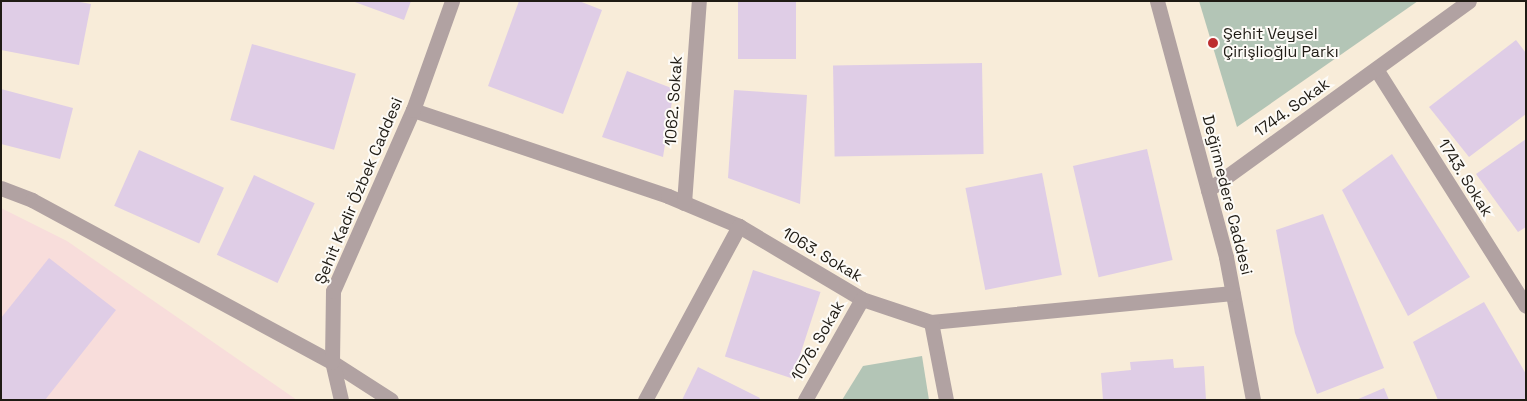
<!DOCTYPE html>
<html>
<head>
<meta charset="utf-8">
<style>
  body { margin:0 }
  #map { position:relative; width:1527px; height:401px; overflow:hidden; background:#f8ecd9; font-family:"Space Grotesk",sans-serif }
  div>[style] { position:absolute }
  .education>* { inset:0; background:#f8dddb }
  .green>* { inset:0; background:#b3c5b6 }
  .building>* { inset:0; background:#dfcde6; transform-origin:0 0 }
  .minor>* { height:15px; margin:-7.5px; padding:0 7.5px; transform-origin:7.5px; border-radius:7.5px; background:#b1a2a2 }
  .dots>* { width:14px; height:14px; translate:-50% -50%; box-sizing:border-box; border:2px solid #fdfbf7; border-radius:50% }
  span { translate:-50% -50%; white-space:nowrap; text-align:center; line-height:1.15; -webkit-text-stroke:4px #fdfbf7; paint-order:stroke }
  .poi-label { font-size:16px; color:#1f1b14 }
  .left { translate:0 -50%; text-align:left }
  .street-label { font-size:16px; color:#1f1b14 }
  .frame { position:absolute; inset:0; border:2px solid #1f1b14; pointer-events:none }
</style>
</head>
<body>
<div id="map">
  <div class="education">
    <i style="clip-path:polygon(1px 208px,67px 241px,297px 400px,1px 400px)"></i>
  </div>
  <div class="green">
    <i style="clip-path:polygon(1199px 1px,1418px 1px,1237px 127px)"></i>
    <i style="clip-path:polygon(922px 356px,929px 400px,842px 400px,863px 366px)"></i>
  </div>
  <div class="building">
    <i style="clip-path:polygon(1px 1px,75px 1px,91px 4px,79px 65px,1px 50px)"></i>
    <i style="clip-path:polygon(352px 1px,411px 1px,404px 20px)"></i>
    <i style="clip-path:polygon(519px 1px,579px 1px,602px 10px,563px 114px,488px 86px)"></i>
    <i style="left:738px;top:1px;width:58px;height:58px"></i>
    <i style="clip-path:polygon(1516px 40px,1526px 53px,1526px 114px,1469px 157px,1429px 107px)"></i>
    <i style="left:252px;top:44px;width:108px;height:79px;rotate:16deg"></i>
    <i style="left:982px;top:63px;width:91px;height:149px;rotate:89deg"></i>
    <i style="clip-path:polygon(627px 71px,674px 89px,663px 157px,602px 137px)"></i>
    <i style="clip-path:polygon(1px 89px,73px 108px,60px 159px,1px 144px)"></i>
    <i style="clip-path:polygon(734px 90px,807px 95px,800px 204px,728px 178px)"></i>
    <i style="clip-path:polygon(1526px 139px,1526px 227px,1518px 232px,1476px 174px)"></i>
    <i style="left:1147px;top:149px;width:114px;height:76px;rotate:77deg"></i>
    <i style="left:139px;top:150px;width:93px;height:61px;rotate:24deg"></i>
    <i style="clip-path:polygon(1392px 154px,1470px 277px,1408px 316px,1342px 190px)"></i>
    <i style="left:1042px;top:173px;width:104px;height:78px;rotate:79deg"></i>
    <i style="left:254px;top:175px;width:67px;height:88px;rotate:25deg"></i>
    <i style="clip-path:polygon(1323px 214px,1384px 368px,1317px 394px,1295px 333px,1276px 230px)"></i>
    <i style="clip-path:polygon(49px 258px,116px 310px,45px 400px,1px 400px,1px 318px)"></i>
    <i style="left:753px;top:270px;width:71px;height:91px;rotate:18deg"></i>
    <i style="clip-path:polygon(1484px 302px,1526px 374px,1526px 400px,1438px 400px,1413px 342px)"></i>
    <i style="clip-path:polygon(1173px 359px,1174px 368px,1204px 366px,1206px 400px,1103px 400px,1101px 373px,1131px 370px,1130px 362px)"></i>
    <i style="clip-path:polygon(698px 367px,760px 398px,759px 400px,682px 400px)"></i>
    <i style="clip-path:polygon(1384px 388px,1389px 400px,1356px 400px)"></i>
  </div>
  <div class="minor">
    <i style="left:1157px;top:1px;width:265px;rotate:74.9deg"></i>
    <i style="left:1226px;top:257px;width:146px;rotate:79.3deg"></i>
    <i style="left:1376px;top:69px;width:280px;rotate:57.7deg"></i>
    <i style="left:413px;top:110px;width:269px;rotate:18.6deg"></i>
    <i style="left:668px;top:196px;width:77px;rotate:22.9deg"></i>
    <i style="left:739px;top:226px;width:143px;rotate:30.7deg"></i>
    <i style="left:862px;top:299px;width:73px;rotate:18.4deg"></i>
    <i style="left:931px;top:322px;width:303px;rotate:-5.5deg"></i>
    <i style="left:1px;top:188px;width:33px;rotate:21deg"></i>
    <i style="left:32px;top:200px;width:341px;rotate:28.4deg"></i>
    <i style="left:332px;top:362px;width:70px;rotate:32.8deg"></i>
    <i style="left:1208px;top:190px;width:322px;rotate:-35.9deg"></i>
    <i style="left:684px;top:203px;width:203px;rotate:-85.8deg"></i>
    <i style="left:931px;top:322px;width:79px;rotate:79.1deg"></i>
    <i style="left:341px;top:400px;width:39px;rotate:-103deg"></i>
    <i style="left:332px;top:362px;width:71px;rotate:-89.2deg"></i>
    <i style="left:333px;top:291px;width:198px;rotate:-66.2deg"></i>
    <i style="left:413px;top:110px;width:116px;rotate:-70.3deg"></i>
    <i style="left:645px;top:400px;width:198px;rotate:-61.6deg"></i>
    <i style="left:805px;top:400px;width:116px;rotate:-60.6deg"></i>
  </div>
  <div class="dots">
    <i style="left:1213px;top:43px;background:#bd2e30"></i>
  </div>
  <div class="poi-label">
    <span class="left" style="left:1223px;top:43px">Şehit Veysel<br>Çirişlioğlu Parkı</span>
  </div>
  <div class="street-label">
    <span style="left:674px;top:101px;rotate:-86deg">1062. Sokak</span>
    <span style="left:1292px;top:108px;rotate:-36deg">1744. Sokak</span>
    <span style="left:1465px;top:178px;rotate:58deg">1743. Sokak</span>
    <span style="left:359px;top:191px;rotate:-67deg">Şehit Kadir Özbek Caddesi</span>
    <span style="left:1227px;top:195px;rotate:76deg">Değirmedere Caddesi</span>
    <span style="left:822px;top:255px;rotate:31deg">1063. Sokak</span>
    <span style="left:818px;top:341px;rotate:-60deg">1076. Sokak</span>
  </div>
  <div class="frame"></div>
</div>
</body>
</html>
